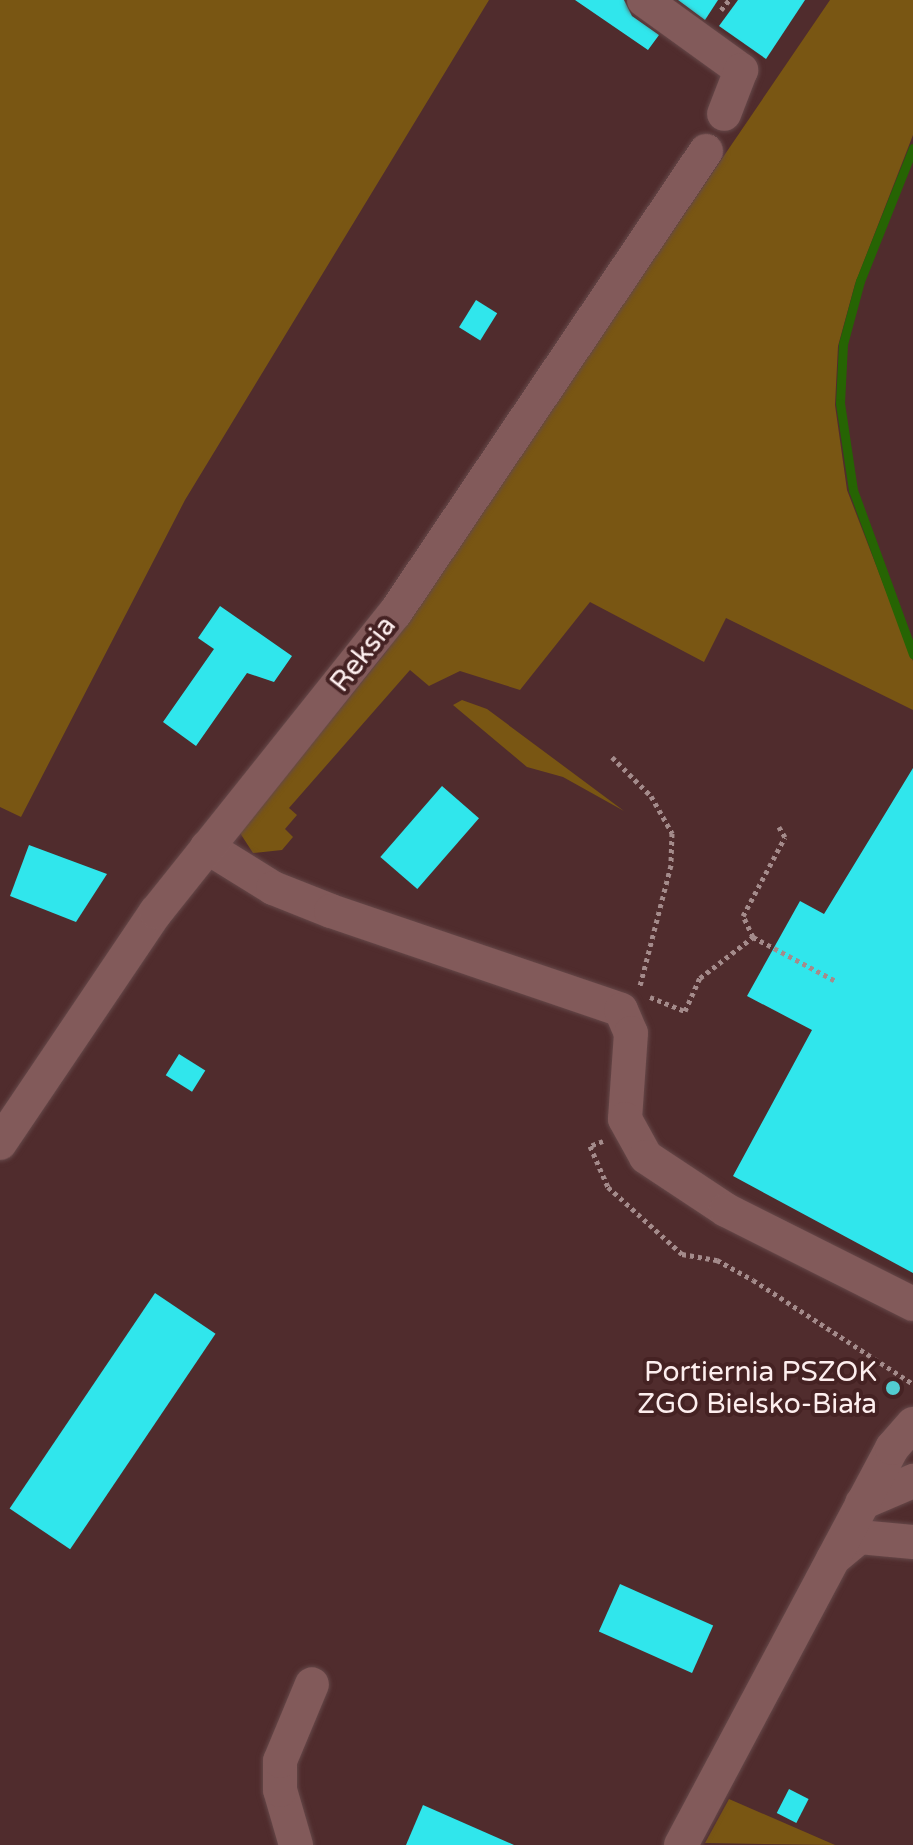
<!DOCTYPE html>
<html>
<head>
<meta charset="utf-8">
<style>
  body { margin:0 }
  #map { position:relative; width:913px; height:1845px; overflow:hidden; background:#502c2d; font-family:"Varela Round",sans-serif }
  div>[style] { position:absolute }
  .green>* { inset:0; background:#795613 }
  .stream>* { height:9px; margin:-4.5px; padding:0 4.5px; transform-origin:4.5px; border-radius:4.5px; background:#266403 }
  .building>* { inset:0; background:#30e6ec; transform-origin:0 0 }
  .path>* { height:5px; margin-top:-2.5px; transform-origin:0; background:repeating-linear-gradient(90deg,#a48b8b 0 4px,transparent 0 8px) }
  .roads { filter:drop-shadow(0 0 2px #654849) drop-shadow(0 0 2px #654849) }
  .minor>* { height:34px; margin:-17px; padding:0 17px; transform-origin:17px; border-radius:17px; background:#825a5a }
  .dots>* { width:22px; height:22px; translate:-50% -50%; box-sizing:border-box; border:4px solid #452223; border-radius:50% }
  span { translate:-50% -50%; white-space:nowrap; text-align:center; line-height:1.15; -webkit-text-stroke:8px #452223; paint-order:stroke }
  .street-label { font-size:28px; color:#fdeeee }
  .poi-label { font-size:28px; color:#fdeeee }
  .right { translate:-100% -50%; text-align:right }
</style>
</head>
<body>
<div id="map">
  <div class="green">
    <i style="clip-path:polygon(0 0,489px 0,185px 500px,21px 817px,0 807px)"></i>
    <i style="clip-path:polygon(830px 0,913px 0,913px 135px,855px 284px,838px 346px,835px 405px,847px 490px,913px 661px,913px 710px,726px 618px,704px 662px,590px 602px,520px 690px,460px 671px,429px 686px,410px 670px,289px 808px,297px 815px,285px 829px,293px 837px,282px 850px,253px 853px,240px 833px,386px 652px)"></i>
    <i style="clip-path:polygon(462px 700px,487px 709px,624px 811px,563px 777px,527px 767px,453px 705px)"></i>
    <i style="clip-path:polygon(729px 1799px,835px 1845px,705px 1843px)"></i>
  </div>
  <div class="stream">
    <i style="left:913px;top:148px;width:143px;rotate:111.7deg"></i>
    <i style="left:860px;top:281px;width:65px;rotate:105.1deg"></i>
    <i style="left:843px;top:344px;width:59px;rotate:92.9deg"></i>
    <i style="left:840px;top:403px;width:88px;rotate:81.5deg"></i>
    <i style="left:853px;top:490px;width:175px;rotate:69.9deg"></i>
  </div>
  <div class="building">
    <i style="clip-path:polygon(575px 0,624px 0,632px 16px,659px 35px,648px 50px)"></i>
    <i style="clip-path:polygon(678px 0,718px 0,705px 20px)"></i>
    <i style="clip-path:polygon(738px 0,805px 0,766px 59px,719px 26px)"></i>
    <i style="left:476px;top:300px;width:25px;height:32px;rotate:32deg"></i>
    <i style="clip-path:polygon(220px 606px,292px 656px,274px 682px,247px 673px,196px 746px,163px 722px,214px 649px,198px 638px)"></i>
    <i style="clip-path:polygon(913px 768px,913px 1273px,733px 1176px,812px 1030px,747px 996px,800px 901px,824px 914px)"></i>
    <i style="left:442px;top:786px;width:49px;height:94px;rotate:41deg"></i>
    <i style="clip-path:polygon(29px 845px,107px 874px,76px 922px,10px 896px)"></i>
    <i style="left:179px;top:1054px;width:31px;height:25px;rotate:32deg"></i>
    <i style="left:155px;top:1293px;width:73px;height:260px;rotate:34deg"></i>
    <i style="left:620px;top:1584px;width:102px;height:52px;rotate:24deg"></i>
    <i style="left:789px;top:1789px;width:22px;height:27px;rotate:27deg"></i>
    <i style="clip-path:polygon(423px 1805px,514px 1845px,406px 1845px)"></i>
  </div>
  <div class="path">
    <i style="left:721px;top:10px;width:13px;rotate:-51deg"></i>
    <i style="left:612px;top:757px;width:55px;rotate:45deg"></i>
    <i style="left:651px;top:796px;width:43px;rotate:60.4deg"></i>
    <i style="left:672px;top:833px;width:32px;rotate:92deg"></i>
    <i style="left:671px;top:865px;width:125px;rotate:104.4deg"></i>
    <i style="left:753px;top:937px;width:23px;rotate:-115deg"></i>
    <i style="left:743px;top:916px;width:89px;rotate:-62deg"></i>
    <i style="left:785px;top:837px;width:12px;rotate:-121deg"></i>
    <i style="left:650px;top:997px;width:38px;rotate:22deg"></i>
    <i style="left:685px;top:1011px;width:36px;rotate:-66deg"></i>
    <i style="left:700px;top:978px;width:67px;rotate:-37.7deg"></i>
    <i style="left:753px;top:937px;width:92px;rotate:28deg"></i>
    <i style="left:603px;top:1141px;width:14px;rotate:159deg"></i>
    <i style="left:590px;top:1146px;width:45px;rotate:66.3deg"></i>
    <i style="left:608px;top:1187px;width:100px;rotate:42.2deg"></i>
    <i style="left:682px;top:1254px;width:36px;rotate:10deg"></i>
    <i style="left:717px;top:1260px;width:41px;rotate:29.1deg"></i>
    <i style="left:753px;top:1280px;width:191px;rotate:33deg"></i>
  </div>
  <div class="roads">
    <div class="minor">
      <i style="left:644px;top:0;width:120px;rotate:35.8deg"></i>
      <i style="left:741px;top:70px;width:47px;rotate:111.1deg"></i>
      <i style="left:207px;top:847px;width:78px;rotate:31.8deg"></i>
      <i style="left:273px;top:888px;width:62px;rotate:21.6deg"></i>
      <i style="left:331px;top:911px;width:306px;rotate:18.8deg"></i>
      <i style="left:621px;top:1010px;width:25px;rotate:67deg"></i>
      <i style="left:631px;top:1033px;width:86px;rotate:94deg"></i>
      <i style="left:625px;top:1119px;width:43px;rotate:61.1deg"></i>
      <i style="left:646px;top:1157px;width:96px;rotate:33.5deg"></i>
      <i style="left:726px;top:1210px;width:209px;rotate:26.7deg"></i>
      <i style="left:0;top:1143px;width:279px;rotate:-56deg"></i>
      <i style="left:156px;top:912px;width:383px;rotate:-51.4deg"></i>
      <i style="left:395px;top:613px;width:557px;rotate:-56.05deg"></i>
      <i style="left:862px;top:1503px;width:56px;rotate:-23.3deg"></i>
      <i style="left:833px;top:1559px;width:34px;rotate:-40deg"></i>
      <i style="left:859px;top:1537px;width:54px;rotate:5.3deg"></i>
      <i style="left:296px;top:1845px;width:57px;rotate:-106.2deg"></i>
      <i style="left:280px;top:1790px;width:29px;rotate:-90deg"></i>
      <i style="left:280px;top:1761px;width:83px;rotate:-67.4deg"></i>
      <i style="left:681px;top:1845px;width:450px;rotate:-62deg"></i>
      <i style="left:892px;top:1448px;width:32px;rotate:-49deg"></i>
    </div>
  </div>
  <div class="dots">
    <i style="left:893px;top:1388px;background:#52ccd0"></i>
  </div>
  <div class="street-label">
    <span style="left:363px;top:654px;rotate:-52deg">Reksia</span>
  </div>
  <div class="poi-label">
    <span class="right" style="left:877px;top:1388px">Portiernia PSZOK<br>ZGO Bielsko-Biała</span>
  </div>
</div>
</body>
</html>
